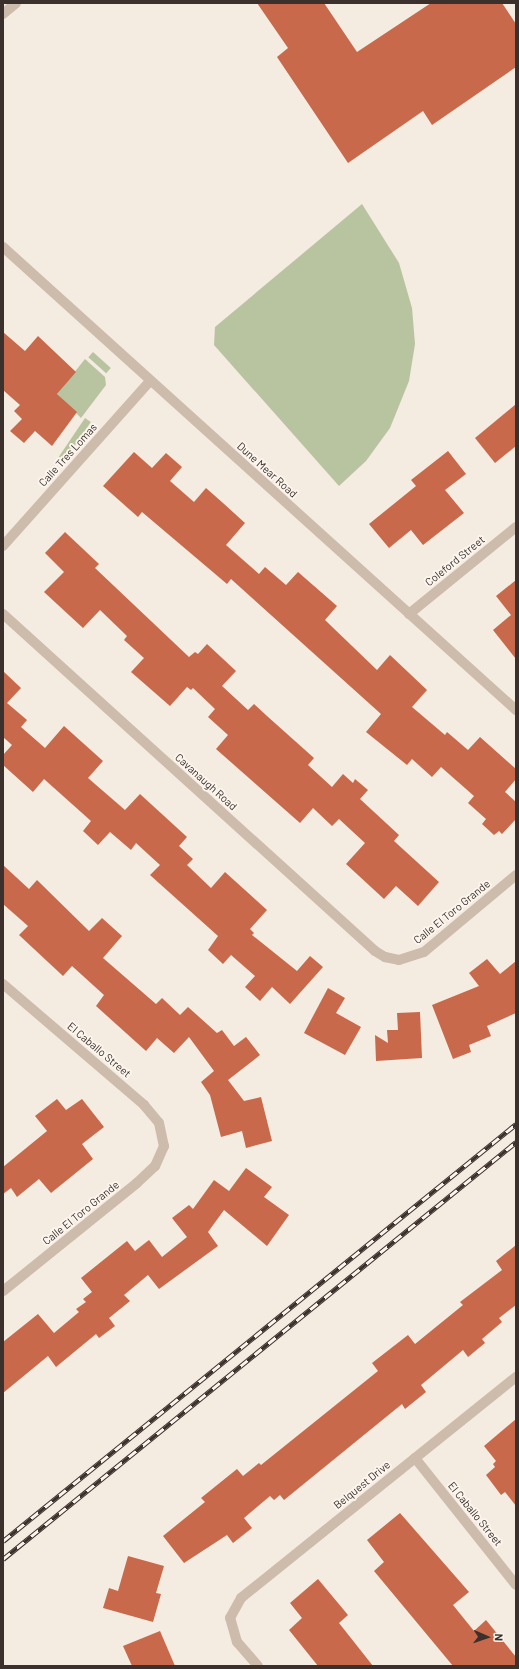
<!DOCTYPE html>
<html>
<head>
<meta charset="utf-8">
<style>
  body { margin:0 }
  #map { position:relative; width:519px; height:1669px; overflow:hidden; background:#f4ebe1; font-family:Barlow,sans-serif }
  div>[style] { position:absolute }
  .green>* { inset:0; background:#b8c4a0; transform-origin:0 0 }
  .building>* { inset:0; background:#c8694b }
  .street>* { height:10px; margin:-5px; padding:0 5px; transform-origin:5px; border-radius:5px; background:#cdbbac }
  .rail>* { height:4.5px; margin-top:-2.25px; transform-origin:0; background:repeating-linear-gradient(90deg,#fbf5ee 0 9px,#3b302b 0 18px); box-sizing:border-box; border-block:1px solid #3b302b }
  span { translate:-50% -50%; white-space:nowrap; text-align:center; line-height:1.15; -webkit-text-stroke:4px #fbf5ee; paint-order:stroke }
  .street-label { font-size:11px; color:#3b302b }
  .frame { position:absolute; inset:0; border:4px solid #3b302b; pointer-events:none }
  .north { position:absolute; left:467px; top:1617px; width:40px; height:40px; -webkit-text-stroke:3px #fbf5ee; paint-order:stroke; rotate:92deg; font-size:11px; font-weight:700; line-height:16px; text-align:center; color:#3b302b }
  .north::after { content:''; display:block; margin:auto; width:14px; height:18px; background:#3b302b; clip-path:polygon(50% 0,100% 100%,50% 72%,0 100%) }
</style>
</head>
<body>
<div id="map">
  <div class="green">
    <i style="clip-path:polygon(362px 204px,399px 263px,412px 308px,415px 344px,409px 381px,390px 428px,366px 461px,339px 486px,214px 345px,215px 327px)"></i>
    <i style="left:93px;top:352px;width:24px;height:7px;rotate:42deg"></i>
    <i style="clip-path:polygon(85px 359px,105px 377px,106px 385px,81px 418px,57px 394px)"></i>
    <i style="left:85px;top:418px;width:7px;height:47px;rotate:34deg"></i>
  </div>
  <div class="building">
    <i style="clip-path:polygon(257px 3px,324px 3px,357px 52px,431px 3px,502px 3px,516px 24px,516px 67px,432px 125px,423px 111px,348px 163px,277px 57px,288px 48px)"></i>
    <i style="clip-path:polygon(3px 332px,25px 351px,38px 336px,76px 372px,57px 394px,77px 412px,52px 446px,35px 431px,24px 443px,10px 431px,22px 419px,14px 411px,20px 405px,3px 390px)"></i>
    <i style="clip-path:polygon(516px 404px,516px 446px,495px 463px,475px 438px)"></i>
    <i style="clip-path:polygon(448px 451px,466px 474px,445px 490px,464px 513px,423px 545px,411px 530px,389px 548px,369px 524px,416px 486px,411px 480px)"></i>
    <i style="clip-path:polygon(134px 452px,152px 468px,166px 453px,182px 467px,170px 481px,194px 502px,206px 488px,223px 503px,245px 523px,226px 545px,259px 574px,265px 567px,286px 585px,298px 572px,337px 606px,325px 620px,377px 670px,390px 655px,427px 690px,412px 707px,445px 735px,447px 732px,468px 750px,480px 737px,516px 769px,516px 779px,505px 792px,516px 802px,516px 819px,502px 834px,499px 831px,494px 835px,482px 824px,486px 819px,468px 803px,474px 796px,441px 767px,432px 777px,412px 759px,407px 765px,366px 732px,381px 714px,231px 579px,227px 584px,142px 512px,138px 517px,103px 486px)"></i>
    <i style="clip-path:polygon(65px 532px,99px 564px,95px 568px,189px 657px,195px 652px,198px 654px,207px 644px,236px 671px,222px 686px,248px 710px,254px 704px,267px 716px,314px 758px,308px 765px,332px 787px,343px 774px,353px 783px,355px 779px,368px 790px,360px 799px,399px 835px,394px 841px,439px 882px,418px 906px,396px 886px,384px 899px,346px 864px,365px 843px,339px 819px,332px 826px,313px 808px,300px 823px,216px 749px,228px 735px,208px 717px,215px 709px,193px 688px,191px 690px,187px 687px,170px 706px,131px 672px,144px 658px,124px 640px,127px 636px,100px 610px,83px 628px,44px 592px,64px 572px,45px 553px)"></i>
    <i style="clip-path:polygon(516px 580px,516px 659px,493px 630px,511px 615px,496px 596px)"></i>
    <i style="clip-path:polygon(3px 671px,21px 688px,7px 703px,27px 720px,21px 727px,45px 748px,64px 726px,103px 761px,88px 778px,125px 810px,140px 794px,187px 837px,179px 846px,193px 859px,187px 865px,211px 888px,225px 872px,267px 910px,250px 929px,254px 933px,252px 935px,297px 971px,310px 956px,323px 967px,290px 1004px,272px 987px,260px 1001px,245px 987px,255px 976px,231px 955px,223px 964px,208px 950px,218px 936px,150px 875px,160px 865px,136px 843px,131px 850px,110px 832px,98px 845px,83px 831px,91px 821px,44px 779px,33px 792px,3px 765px,3px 755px,12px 745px,3px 737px)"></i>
    <i style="clip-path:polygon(3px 865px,29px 889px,37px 880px,89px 931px,102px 918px,122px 936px,103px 958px,156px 1004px,162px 998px,180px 1015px,188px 1007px,217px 1033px,222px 1030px,234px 1046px,246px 1037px,260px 1055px,228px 1080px,244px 1101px,261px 1097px,272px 1141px,246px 1148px,242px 1131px,221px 1137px,210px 1095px,201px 1082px,214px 1071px,189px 1037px,174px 1053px,157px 1038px,146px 1051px,96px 1006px,104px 995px,72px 966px,63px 976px,19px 935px,28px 926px,3px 904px)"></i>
    <i style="clip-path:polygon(487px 959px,500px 974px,516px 961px,516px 1013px,487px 1026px,491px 1036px,469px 1045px,471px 1052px,453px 1059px,432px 1005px,479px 986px,469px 973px)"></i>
    <i style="clip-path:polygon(328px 988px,345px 998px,336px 1013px,361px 1027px,345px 1055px,304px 1033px)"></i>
    <i style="clip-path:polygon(420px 1012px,422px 1058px,376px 1061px,375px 1035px,388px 1043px,387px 1030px,398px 1030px,397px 1013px)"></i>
    <i style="clip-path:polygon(57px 1099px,66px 1110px,82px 1099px,104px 1127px,82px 1144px,93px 1159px,51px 1193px,39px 1179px,17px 1197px,11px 1188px,3px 1194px,3px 1167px,47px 1131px,35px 1116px)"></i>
    <i style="clip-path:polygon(246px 1168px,272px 1187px,264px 1197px,289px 1215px,267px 1246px,224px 1210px,208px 1232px,218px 1246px,159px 1289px,148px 1275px,124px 1295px,130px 1301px,109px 1318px,115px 1326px,99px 1338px,96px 1334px,56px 1367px,48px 1356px,3px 1393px,3px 1342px,38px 1314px,54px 1333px,79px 1312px,76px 1309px,86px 1302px,83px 1299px,92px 1292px,81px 1278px,127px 1241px,135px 1251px,149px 1240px,162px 1257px,187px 1237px,172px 1218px,189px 1205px,193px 1209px,214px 1180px,229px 1191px)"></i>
    <i style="clip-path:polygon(516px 1245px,516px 1305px,499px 1318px,502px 1322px,482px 1339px,485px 1343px,468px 1357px,463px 1350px,421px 1385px,426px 1392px,405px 1409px,402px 1404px,284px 1500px,280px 1495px,274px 1500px,270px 1496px,244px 1518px,252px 1528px,233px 1543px,227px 1535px,184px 1563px,163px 1536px,205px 1502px,201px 1498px,237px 1469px,243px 1476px,259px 1463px,261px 1465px,378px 1371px,372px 1363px,408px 1335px,415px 1344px,463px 1305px,460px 1302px,502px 1270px,496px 1261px)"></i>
    <i style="clip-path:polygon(516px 1419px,516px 1506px,505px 1492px,501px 1495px,486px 1475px,495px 1467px,493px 1464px,496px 1461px,484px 1446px)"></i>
    <i style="clip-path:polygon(400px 1513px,469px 1592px,453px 1605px,474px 1631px,486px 1620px,516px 1657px,516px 1666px,453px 1666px,374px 1571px,384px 1562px,367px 1540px)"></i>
    <i style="clip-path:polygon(128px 1556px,164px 1566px,156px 1593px,161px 1594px,153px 1622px,103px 1608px,109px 1588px,118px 1591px)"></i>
    <i style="clip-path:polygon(318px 1579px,348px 1615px,339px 1623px,373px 1666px,318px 1666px,289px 1630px,302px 1618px,290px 1603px)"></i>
    <i style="clip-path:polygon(160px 1631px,175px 1666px,132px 1666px,123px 1646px)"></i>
  </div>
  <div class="street">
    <i style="left:3px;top:14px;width:17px;rotate:-40deg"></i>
    <i style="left:3px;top:247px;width:691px;rotate:42.07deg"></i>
    <i style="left:3px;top:546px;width:221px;rotate:-48.3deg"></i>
    <i style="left:3px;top:614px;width:502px;rotate:42.17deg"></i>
    <i style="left:375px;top:951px;width:12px;rotate:31deg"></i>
    <i style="left:385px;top:957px;width:14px;rotate:12deg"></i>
    <i style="left:399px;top:960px;width:26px;rotate:-18deg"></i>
    <i style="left:424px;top:952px;width:120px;rotate:-39.9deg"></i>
    <i style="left:409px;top:614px;width:138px;rotate:-39.1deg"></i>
    <i style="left:3px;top:984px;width:186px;rotate:40.6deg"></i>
    <i style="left:144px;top:1105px;width:23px;rotate:50deg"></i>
    <i style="left:159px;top:1123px;width:24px;rotate:78deg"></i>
    <i style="left:164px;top:1146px;width:22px;rotate:114deg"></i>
    <i style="left:155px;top:1166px;width:25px;rotate:137deg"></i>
    <i style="left:137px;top:1183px;width:172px;rotate:141.1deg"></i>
    <i style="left:415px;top:1458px;width:162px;rotate:51.5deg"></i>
    <i style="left:258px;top:1666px;width:32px;rotate:-131deg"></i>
    <i style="left:237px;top:1642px;width:25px;rotate:-106deg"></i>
    <i style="left:230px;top:1618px;width:23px;rotate:-61deg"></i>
    <i style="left:241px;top:1598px;width:353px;rotate:-38.8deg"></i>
  </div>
  <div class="rail">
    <i style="left:3px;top:1541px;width:661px;rotate:-39.11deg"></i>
    <i style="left:3px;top:1559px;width:661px;rotate:-39.11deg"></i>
  </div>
  <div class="street-label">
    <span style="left:68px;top:455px;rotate:-48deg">Calle Tres Lomas</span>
    <span style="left:267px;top:470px;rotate:42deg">Dune Mear Road</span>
    <span style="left:455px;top:561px;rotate:-39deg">Coleford Street</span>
    <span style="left:206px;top:782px;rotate:42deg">Cavanaugh Road</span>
    <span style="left:452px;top:912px;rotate:-39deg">Calle El Toro Grande</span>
    <span style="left:99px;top:1050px;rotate:40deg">El Caballo Street</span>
    <span style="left:81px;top:1213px;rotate:-39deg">Calle El Toro Grande</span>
    <span style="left:362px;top:1485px;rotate:-39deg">Belquest Drive</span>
    <span style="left:475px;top:1514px;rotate:51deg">El Caballo Street</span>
  </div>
  <div class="frame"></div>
  <div class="north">N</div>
</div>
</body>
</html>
